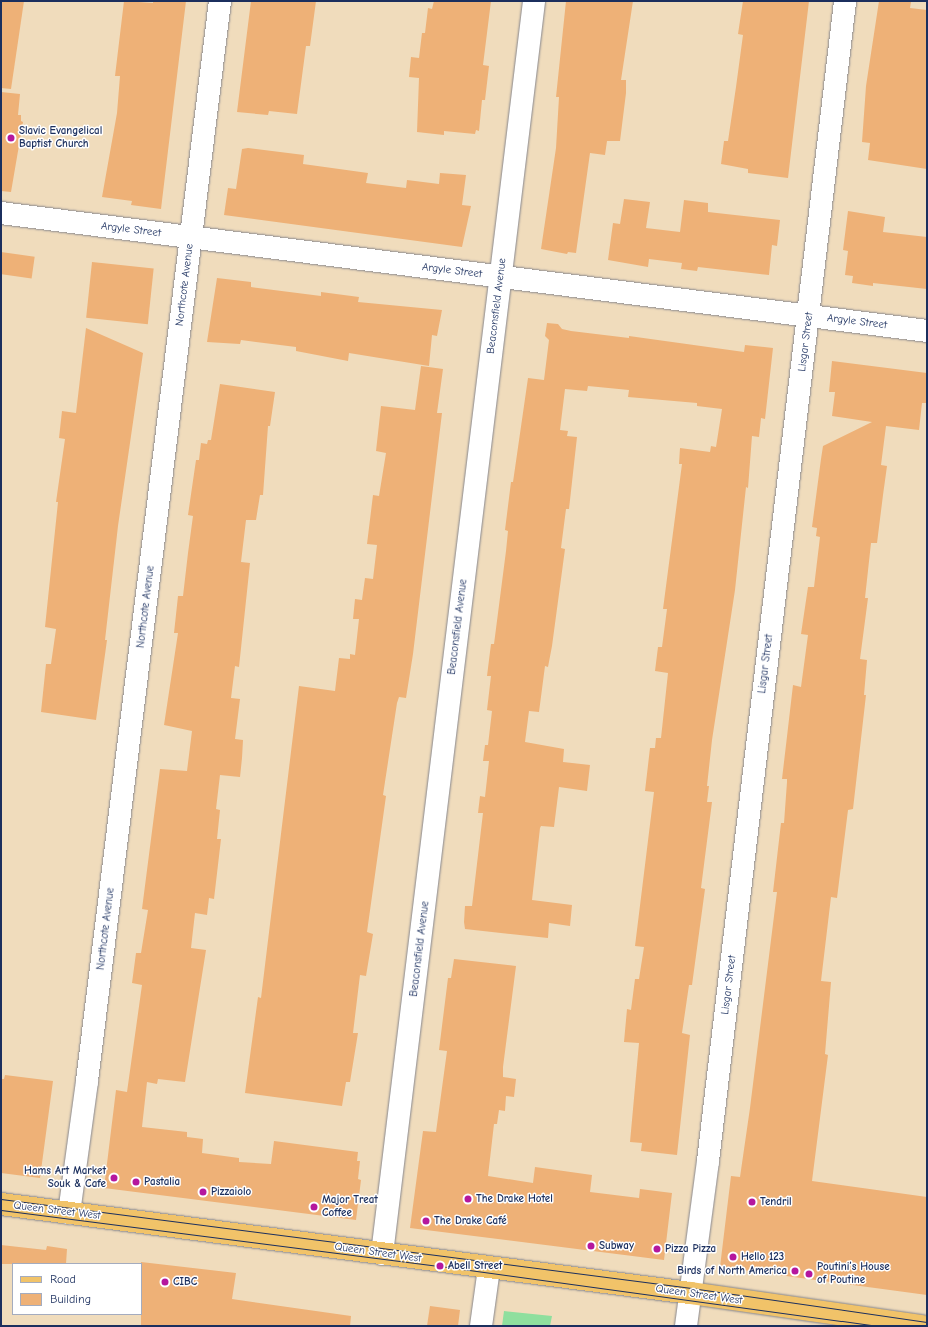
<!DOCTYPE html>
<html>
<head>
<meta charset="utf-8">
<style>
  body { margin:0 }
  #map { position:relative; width:928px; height:1327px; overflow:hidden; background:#f0dcbc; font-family:"Comic Neue",sans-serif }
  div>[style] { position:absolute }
  .green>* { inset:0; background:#8fdf9e }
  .building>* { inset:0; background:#eeb177; transform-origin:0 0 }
  .roads { filter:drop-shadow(0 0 1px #86868d) drop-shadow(0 0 1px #86868d) }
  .minor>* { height:22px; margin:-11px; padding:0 11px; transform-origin:11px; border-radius:11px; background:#fff }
  .major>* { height:22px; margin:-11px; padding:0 11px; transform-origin:11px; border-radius:11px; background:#f1c369 }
  .tram>* { height:1px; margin:-0.5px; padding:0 0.5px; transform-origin:0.5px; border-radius:0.5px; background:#1b2f5e }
  .dots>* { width:11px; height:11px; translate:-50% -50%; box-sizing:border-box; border:2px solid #fff; border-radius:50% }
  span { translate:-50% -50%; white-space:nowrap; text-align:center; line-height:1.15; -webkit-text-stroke:3px #fff; paint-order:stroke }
  .poi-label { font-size:11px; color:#1b2f5e; font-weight:700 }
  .left { translate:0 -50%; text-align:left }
  .right { translate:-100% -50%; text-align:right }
  .street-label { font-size:11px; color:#1b2f5e }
  .frame { position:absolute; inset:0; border:2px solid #1b2f5e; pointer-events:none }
  .legend { position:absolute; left:12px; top:1263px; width:130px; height:52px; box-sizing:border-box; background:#fff; border:1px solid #a4acbf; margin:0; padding:5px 7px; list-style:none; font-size:12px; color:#1b2f5e }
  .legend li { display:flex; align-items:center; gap:8px; height:20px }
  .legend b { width:20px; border:1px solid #a4acbf }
</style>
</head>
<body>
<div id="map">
  <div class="green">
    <i style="clip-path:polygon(504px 1311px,552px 1316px,550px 1326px,502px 1326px)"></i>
  </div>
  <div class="building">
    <i style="clip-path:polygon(1px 1px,24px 1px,11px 89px,1px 88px)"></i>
    <i style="clip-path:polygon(124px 1px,153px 3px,153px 1px,186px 1px,161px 209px,131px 205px,132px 201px,102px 197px,117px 113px,120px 76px,115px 76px)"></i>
    <i style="clip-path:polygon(251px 1px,316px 1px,310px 46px,306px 46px,297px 114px,269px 111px,268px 115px,237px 112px)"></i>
    <i style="clip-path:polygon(434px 1px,491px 1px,483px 65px,489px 66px,485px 100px,482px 100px,479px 131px,476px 130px,475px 134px,444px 131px,444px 135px,417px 132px,419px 78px,409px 77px,411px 57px,419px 58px,422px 33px,425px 33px,428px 8px,432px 9px)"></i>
    <i style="clip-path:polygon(566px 1px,633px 1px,621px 80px,626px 80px,626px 93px,620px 141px,607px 141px,605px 155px,590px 153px,576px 253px,568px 252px,567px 254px,541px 249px,556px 148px,559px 97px,556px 97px)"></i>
    <i style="clip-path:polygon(743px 1px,809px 1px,788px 178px,748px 173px,748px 169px,721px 164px,724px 141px,728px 141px,736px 87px,743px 35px,738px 34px)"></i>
    <i style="clip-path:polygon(879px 1px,911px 2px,910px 8px,927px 10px,927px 169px,868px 160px,870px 143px,862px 142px,866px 86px)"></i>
    <i style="clip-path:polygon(1px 92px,20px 94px,18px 115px,21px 115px,21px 121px,23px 122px,11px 192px,1px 191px)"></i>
    <i style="clip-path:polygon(248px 148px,304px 155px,303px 164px,368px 173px,366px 183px,406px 188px,407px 180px,439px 184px,440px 173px,466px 175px,462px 205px,471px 206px,462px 247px,224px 215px,228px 188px,236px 189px,242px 149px)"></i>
    <i style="clip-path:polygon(624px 199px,650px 202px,646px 228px,680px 232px,684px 200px,708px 203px,708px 212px,780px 220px,777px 246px,772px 245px,769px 275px,698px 267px,697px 271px,681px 269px,682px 263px,649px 259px,648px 267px,608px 260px,613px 223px,620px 224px)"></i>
    <i style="clip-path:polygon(848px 211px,885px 217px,883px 232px,927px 237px,927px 289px,873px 283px,873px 286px,852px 283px,853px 276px,845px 275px,848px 251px,843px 250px)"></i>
    <i style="left:1px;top:252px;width:34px;height:22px;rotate:8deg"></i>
    <i style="left:92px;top:262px;width:62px;height:56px;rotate:6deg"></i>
    <i style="clip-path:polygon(217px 278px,251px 282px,251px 287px,321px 296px,321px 292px,359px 297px,358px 302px,442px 310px,437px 336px,432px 335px,429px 366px,349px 353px,348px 361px,296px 351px,296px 347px,241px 340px,240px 344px,207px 342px)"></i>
    <i style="clip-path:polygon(547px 323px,558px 324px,562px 329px,571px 331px,629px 338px,629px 336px,744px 352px,745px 345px,773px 348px,765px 419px,761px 418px,759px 437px,752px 436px,748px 488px,746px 487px,735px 590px,712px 740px,707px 786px,709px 786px,707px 802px,712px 802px,701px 888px,705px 889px,692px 985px,689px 985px,682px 1033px,690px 1035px,677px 1155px,641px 1151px,642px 1143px,630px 1142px,639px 1043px,624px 1042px,627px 1009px,631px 1010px,635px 979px,639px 979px,644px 947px,635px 946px,654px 792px,645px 791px,650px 748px,655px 748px,656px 738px,661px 738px,668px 673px,655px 671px,658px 647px,662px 647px,667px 609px,663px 609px,682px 464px,679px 464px,680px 448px,710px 452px,711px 446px,716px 447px,722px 409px,697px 406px,697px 403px,628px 397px,629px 390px,588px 386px,587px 391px,565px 389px,560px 430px,568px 431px,567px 436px,577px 437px,569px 509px,566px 509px,561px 548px,565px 549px,552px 646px,548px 667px,545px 666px,539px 712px,529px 711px,525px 742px,564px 749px,563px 762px,590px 765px,587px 791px,559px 787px,554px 827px,541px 826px,540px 828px,532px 900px,572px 905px,570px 926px,549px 923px,548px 938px,465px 929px,464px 922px,465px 906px,472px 906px,483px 813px,478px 813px,480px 796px,485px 797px,489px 761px,483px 761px,485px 745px,488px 745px,492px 711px,487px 710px,491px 676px,487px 676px,491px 644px,494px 644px,506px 551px,508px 531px,505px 530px,511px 482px,513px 482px,528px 378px,544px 380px,549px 340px,545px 336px)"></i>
    <i style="clip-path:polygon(86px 328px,143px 353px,118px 526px,105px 640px,107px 640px,96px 720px,41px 712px,46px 664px,51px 664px,56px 629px,45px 627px,58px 502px,56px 502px,65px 439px,59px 438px,62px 411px,76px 413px)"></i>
    <i style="clip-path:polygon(832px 361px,927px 373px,927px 403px,922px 403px,919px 430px,886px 426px,881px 465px,887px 466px,883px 495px,877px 543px,871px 543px,865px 598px,868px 598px,860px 659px,867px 660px,864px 695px,866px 695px,853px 809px,848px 810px,837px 898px,831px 897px,821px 981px,831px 982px,825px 1054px,828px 1055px,812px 1181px,927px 1197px,927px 1295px,720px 1267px,731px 1176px,740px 1177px,750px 1108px,777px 892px,773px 892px,781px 823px,784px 823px,787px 782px,787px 779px,782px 779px,786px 745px,793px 685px,801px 687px,808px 635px,801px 634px,808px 587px,814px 587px,820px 537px,816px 536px,817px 528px,812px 527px,821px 459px,823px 446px,872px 422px,832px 416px,835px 392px,829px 392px)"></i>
    <i style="clip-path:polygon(421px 366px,443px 369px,437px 413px,442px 413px,413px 654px,406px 698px,399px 697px,397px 703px,383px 795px,386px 796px,367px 932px,373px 934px,366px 976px,360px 975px,353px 1033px,358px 1033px,350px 1082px,346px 1082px,342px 1106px,245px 1093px,258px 997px,261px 998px,299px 686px,335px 691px,339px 658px,350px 659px,350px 654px,355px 655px,359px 619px,353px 619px,355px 599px,362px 600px,365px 578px,373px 579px,377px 545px,367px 544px,373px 495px,379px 496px,386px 453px,376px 451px,381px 406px,415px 410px)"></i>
    <i style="clip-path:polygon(220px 384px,275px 392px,270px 426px,268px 426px,263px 495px,260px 495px,256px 520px,246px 520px,241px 562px,250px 563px,239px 667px,235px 666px,231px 698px,240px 699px,235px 739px,243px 740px,242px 758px,240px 777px,220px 775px,216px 809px,220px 810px,217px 839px,221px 839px,214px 899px,209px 898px,207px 915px,195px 913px,191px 948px,206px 950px,185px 1082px,158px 1079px,157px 1084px,147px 1082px,142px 1127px,187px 1132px,187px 1137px,203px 1139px,202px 1153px,239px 1158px,239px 1162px,271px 1164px,274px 1141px,358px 1152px,357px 1161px,360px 1161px,358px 1179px,361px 1180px,356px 1220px,104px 1188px,116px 1090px,127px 1092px,142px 985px,132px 983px,136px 953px,141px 953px,148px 910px,142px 909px,160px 769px,187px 771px,192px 731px,164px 725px,178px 633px,174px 633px,178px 596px,183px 596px,188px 553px,193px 516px,188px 515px,196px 460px,199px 460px,201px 443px,207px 444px,208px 440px,211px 440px)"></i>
    <i style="clip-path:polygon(454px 959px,516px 966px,503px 1067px,503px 1077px,516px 1079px,514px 1097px,506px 1096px,505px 1111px,499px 1110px,497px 1124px,494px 1124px,488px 1176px,533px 1183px,535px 1167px,592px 1175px,590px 1192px,639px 1198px,640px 1189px,672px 1193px,664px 1260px,410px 1228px,423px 1131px,436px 1132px,447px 1051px,439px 1050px,448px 978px,451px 978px)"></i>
    <i style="clip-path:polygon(5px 1075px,53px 1081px,40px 1178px,1px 1173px,1px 1079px,4px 1079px)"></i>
    <i style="clip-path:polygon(1px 1245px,46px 1250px,47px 1246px,67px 1249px,66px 1264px,1px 1264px)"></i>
    <i style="clip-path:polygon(141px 1262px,236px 1273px,232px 1299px,351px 1316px,350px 1326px,141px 1326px)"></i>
    <i style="clip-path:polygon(430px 1306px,460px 1310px,458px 1326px,427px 1326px)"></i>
  </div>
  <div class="roads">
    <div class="minor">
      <i style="left:1px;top:213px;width:933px;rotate:7.26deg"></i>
      <i style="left:69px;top:1213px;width:133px;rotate:-82.2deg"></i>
      <i style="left:87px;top:1081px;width:1088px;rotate:-82.98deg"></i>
      <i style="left:382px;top:1254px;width:1262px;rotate:-83.08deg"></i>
      <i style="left:481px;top:1326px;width:59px;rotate:-82.1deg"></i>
      <i style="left:686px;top:1326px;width:166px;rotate:-82.4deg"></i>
      <i style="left:708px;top:1161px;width:1168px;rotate:-83.26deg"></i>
    </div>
    <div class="major">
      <i style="left:1px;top:1204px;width:695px;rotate:7.36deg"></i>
      <i style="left:690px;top:1293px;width:234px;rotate:8.1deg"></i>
    </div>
  </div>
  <div class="tram">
    <i style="left:1px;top:1199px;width:696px;rotate:7.35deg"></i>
    <i style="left:691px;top:1288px;width:238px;rotate:8.2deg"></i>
    <i style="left:1px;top:1210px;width:443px;rotate:7.3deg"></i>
    <i style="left:440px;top:1266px;width:442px;rotate:7.8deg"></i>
  </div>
  <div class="dots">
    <i style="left:11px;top:138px;background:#b5179e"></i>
    <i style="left:114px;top:1178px;background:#b5179e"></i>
    <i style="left:136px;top:1182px;background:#b5179e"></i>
    <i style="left:203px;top:1192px;background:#b5179e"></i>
    <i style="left:468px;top:1199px;background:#b5179e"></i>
    <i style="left:752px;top:1202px;background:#b5179e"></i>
    <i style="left:314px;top:1207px;background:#b5179e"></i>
    <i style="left:426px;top:1221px;background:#b5179e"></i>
    <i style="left:591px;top:1246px;background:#b5179e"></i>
    <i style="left:657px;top:1249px;background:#b5179e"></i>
    <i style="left:733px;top:1257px;background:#b5179e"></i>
    <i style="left:440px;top:1266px;background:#b5179e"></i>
    <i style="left:795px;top:1271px;background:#b5179e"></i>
    <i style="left:809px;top:1274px;background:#b5179e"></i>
    <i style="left:165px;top:1282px;background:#b5179e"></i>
  </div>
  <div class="poi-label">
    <span class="left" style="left:19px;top:138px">Slavic Evangelical<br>Baptist Church</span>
    <span class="right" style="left:106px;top:1178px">Hams Art Market<br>Souk &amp; Cafe</span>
    <span class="left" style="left:144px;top:1182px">Pastalia</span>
    <span class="left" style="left:211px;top:1192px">Pizzaiolo</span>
    <span class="left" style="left:476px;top:1199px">The Drake Hotel</span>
    <span class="left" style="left:322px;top:1207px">Major Treat<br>Coffee</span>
    <span class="left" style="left:760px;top:1202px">Tendril</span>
    <span class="left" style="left:434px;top:1221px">The Drake Café</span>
    <span class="left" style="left:599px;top:1246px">Subway</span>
    <span class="left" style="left:665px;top:1249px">Pizza Pizza</span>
    <span class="left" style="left:741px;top:1257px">Hello 123</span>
    <span class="left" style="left:448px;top:1266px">Abell Street</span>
    <span class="left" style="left:817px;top:1274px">Poutini’s House<br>of Poutine</span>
    <span class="right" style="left:787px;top:1271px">Birds of North America</span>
    <span class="left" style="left:173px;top:1282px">CIBC</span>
  </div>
  <div class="street-label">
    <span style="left:131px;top:230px;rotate:7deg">Argyle Street</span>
    <span style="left:452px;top:271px;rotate:7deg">Argyle Street</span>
    <span style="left:185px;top:285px;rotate:-83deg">Northcote Avenue</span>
    <span style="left:497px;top:306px;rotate:-83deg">Beaconsfield Avenue</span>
    <span style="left:857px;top:322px;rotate:7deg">Argyle Street</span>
    <span style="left:806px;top:342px;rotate:-83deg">Lisgar Street</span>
    <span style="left:146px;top:607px;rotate:-83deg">Northcote Avenue</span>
    <span style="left:458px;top:627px;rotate:-83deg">Beaconsfield Avenue</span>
    <span style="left:766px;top:664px;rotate:-83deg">Lisgar Street</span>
    <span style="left:106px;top:929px;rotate:-83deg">Northcote Avenue</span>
    <span style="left:420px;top:949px;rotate:-83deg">Beaconsfield Avenue</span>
    <span style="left:729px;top:985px;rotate:-83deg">Lisgar Street</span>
    <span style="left:57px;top:1211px;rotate:7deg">Queen Street West</span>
    <span style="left:378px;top:1253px;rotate:8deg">Queen Street West</span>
    <span style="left:699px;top:1295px;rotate:8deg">Queen Street West</span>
  </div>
  <div class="frame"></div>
  <ul class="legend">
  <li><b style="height:5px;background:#f1c369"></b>Road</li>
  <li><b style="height:11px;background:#eeb177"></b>Building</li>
  </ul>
</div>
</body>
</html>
